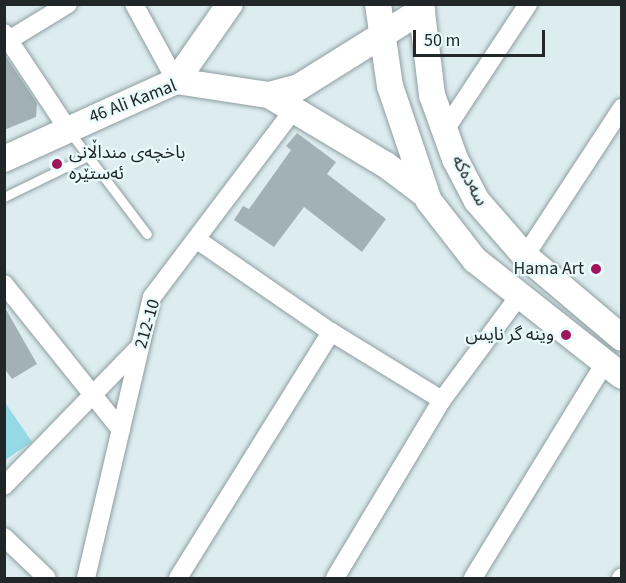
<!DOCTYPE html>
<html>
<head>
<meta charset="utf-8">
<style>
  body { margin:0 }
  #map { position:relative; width:626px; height:583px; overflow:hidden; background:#dcecef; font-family:"Source Sans 3","Noto Sans Arabic",sans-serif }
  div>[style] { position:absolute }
  .green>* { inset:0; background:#93dae4 }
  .building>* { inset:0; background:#a2b2b4 }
  .roads { filter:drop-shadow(0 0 2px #8e9da0) drop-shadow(0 0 2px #8e9da0) }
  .lane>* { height:9px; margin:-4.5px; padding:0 4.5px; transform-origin:4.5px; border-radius:4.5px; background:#fff }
  .street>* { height:18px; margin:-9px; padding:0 9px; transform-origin:9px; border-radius:9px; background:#fff }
  .secondary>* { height:26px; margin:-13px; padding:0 13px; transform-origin:13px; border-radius:13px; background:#fff }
  .dots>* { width:16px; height:16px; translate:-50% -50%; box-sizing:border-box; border:3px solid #e9fafc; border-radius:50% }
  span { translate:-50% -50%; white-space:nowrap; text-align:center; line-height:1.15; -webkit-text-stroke:4.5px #e9fafc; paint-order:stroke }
  .street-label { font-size:18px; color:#212728 }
  .poi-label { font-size:18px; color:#212728 }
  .left { translate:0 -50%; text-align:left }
  .right { translate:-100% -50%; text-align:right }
  .frame { position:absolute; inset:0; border:6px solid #212728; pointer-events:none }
  .scale { position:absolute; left:413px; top:30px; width:132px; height:27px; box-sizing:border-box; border:3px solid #212728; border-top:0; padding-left:8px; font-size:18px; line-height:21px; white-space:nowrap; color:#212728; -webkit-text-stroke:4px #e9fafc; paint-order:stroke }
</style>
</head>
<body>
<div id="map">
  <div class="green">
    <i style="clip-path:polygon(4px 401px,32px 442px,5px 460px,4px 460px)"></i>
  </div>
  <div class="building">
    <i style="clip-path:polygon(4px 54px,37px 103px,36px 117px,4px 130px)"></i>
    <i style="clip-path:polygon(297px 133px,336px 162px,327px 174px,386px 219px,362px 252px,304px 207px,274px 247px,234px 220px,243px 206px,249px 209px,291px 150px,286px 146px)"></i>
    <i style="clip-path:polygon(4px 306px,37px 364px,12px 379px,4px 368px)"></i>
  </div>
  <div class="roads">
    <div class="lane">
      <i style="left:69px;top:131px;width:129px;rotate:52.9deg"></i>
      <i style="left:4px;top:197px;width:93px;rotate:-26deg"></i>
    </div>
    <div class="street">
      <i style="left:134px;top:4px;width:88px;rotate:61.4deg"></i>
      <i style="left:4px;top:33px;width:114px;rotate:56.4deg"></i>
      <i style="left:9px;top:40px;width:69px;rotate:-31.4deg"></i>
      <i style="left:445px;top:130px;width:151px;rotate:-56.6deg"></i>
      <i style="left:196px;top:239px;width:164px;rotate:34.6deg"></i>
      <i style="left:331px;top:332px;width:130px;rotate:31.5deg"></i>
      <i style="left:525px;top:256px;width:177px;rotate:-56.8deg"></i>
      <i style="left:4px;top:284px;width:187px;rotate:51.3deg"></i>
      <i style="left:4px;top:486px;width:195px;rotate:-45.8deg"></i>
      <i style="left:4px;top:537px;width:59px;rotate:43.6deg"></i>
      <i style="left:86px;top:578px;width:289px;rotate:-76.8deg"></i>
      <i style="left:152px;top:297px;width:236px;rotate:-52.9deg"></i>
      <i style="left:178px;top:578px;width:290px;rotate:-58.1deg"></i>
      <i style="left:335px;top:578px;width:208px;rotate:-59deg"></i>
      <i style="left:442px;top:400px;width:129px;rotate:-53.5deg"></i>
      <i style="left:473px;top:578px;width:252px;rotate:-58.5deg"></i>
      <i style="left:621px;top:578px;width:1px;rotate:-45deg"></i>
    </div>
    <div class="secondary">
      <i style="left:378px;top:4px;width:83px;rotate:81.7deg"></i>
      <i style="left:390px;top:86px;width:121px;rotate:71.3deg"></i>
      <i style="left:429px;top:201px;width:75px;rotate:52.1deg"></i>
      <i style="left:475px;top:260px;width:187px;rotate:38.3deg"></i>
      <i style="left:421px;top:4px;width:92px;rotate:83.1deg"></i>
      <i style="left:432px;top:95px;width:68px;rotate:70.2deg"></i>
      <i style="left:455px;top:159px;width:47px;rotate:62.4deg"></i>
      <i style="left:477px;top:201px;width:73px;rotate:48.9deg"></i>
      <i style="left:525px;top:256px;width:127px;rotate:40.2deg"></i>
      <i style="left:176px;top:81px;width:94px;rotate:-55deg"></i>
      <i style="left:269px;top:95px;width:136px;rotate:30.9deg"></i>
      <i style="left:386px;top:165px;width:50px;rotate:36.9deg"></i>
      <i style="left:4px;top:159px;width:189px;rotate:-24.4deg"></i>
      <i style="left:176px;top:81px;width:94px;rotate:8.6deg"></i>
      <i style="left:269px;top:95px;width:31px;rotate:-15deg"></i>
      <i style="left:299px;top:87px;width:145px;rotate:-32deg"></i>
    </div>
  </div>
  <div class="dots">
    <i style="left:57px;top:164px;background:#a1135c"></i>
    <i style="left:596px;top:269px;background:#a1135c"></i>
    <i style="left:566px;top:335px;background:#a1135c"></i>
  </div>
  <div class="street-label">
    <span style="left:133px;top:102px;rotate:-21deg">46 Ali Kamal</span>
    <span style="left:469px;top:181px;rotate:61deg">سەدەکە</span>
    <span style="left:148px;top:324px;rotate:-74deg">212-10</span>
  </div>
  <div class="poi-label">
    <span class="left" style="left:69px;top:164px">باخچەی منداڵانی<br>ئەستێرە</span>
    <span class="right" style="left:584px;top:269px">Hama Art</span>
    <span class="right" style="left:554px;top:335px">وینه گر نایس</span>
  </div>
  <div class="frame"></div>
  <div class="scale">50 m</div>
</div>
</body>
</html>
